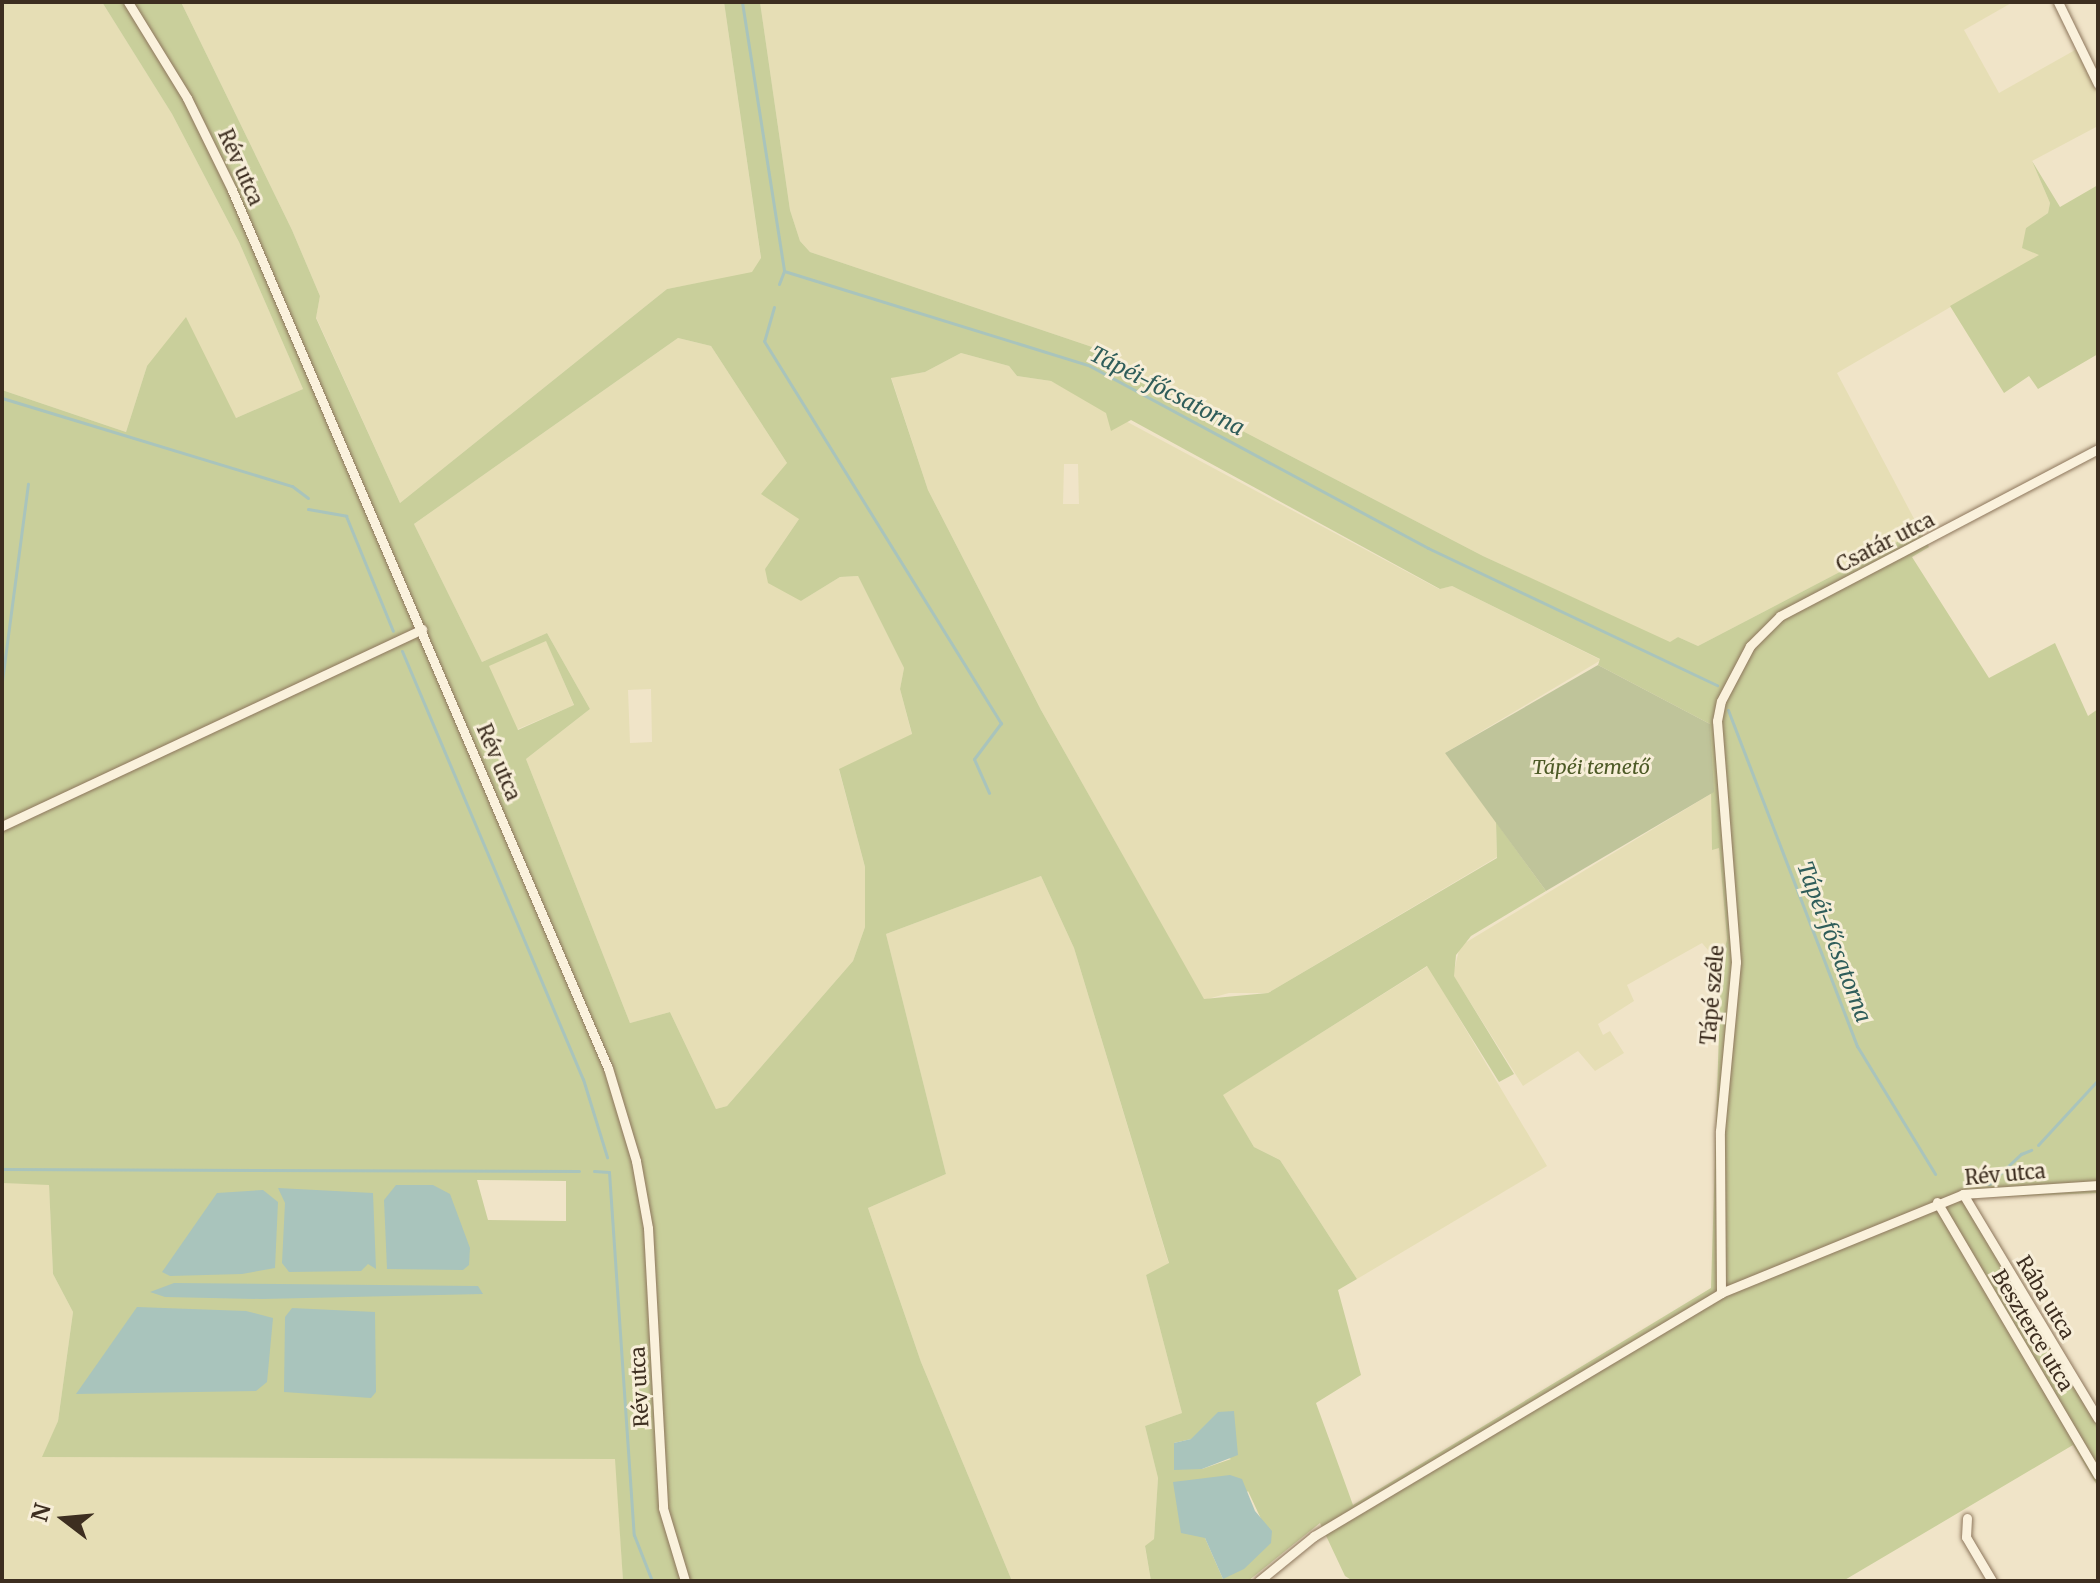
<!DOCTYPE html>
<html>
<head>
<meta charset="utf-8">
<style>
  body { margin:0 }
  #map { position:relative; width:2100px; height:1583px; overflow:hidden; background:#f0e4c8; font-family:Merriweather,serif }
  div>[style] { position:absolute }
  .farmland>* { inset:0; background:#e6deb5; transform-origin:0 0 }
  .green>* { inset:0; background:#c9cf9b }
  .cemetery>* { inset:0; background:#bfc49a }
  .water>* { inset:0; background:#a9c4bc }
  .stream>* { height:3px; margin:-1.5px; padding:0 1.5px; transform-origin:1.5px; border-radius:1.5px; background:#a9c4bc }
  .roads { filter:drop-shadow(0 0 2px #8d765c) drop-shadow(0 0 2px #8d765c) }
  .minor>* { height:9px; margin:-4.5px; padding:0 4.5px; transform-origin:4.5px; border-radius:4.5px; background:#faf1dc }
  span { translate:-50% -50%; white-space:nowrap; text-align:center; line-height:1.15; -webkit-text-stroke:6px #f7eed8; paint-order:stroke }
  .street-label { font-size:20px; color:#3d2e20 }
  .park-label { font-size:20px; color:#4d5a26; font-style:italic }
  .water-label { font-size:22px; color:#2f5d5a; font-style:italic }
  .frame { position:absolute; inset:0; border:4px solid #3d2e20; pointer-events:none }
  .north { position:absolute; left:24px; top:1479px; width:80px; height:80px; -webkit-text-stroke:6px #f7eed8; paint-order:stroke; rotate:286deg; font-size:22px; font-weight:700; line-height:32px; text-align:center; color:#3d2e20 }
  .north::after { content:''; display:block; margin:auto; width:28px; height:36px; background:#3d2e20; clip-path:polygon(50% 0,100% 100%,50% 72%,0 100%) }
</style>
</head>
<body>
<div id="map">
  <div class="farmland">
    <i style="clip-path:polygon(2px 2px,102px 2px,172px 114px,239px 242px,303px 389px,236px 418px,147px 366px,126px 432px,2px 390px)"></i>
    <i style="clip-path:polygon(181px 2px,724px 2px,761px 259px,752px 273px,667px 289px,400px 503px,316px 317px,320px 296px,292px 230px)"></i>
    <i style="clip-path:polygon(760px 2px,2013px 2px,1964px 30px,1999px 93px,2084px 45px,2098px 75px,2098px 126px,2032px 161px,2050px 203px,2048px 213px,2026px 228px,2040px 255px,1837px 373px,1920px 530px,1698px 646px,1678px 637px,1670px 643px,1483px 556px,1156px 386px,1107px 352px,810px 252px,800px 241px,790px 210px)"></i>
    <i style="clip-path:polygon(evenodd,678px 338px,711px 346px,787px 463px,799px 519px,765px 569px,801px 601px,840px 577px,858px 576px,904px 668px,900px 689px,912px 735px,839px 770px,865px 867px,865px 927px,853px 961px,727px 1106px,716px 1109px,670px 1012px,630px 1023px,526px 759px,590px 709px,547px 633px,482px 662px,414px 524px,678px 338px,651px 689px,652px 742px,630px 743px,628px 690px,651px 689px)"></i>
    <i style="clip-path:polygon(evenodd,961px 353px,1009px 366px,1017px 376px,1051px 381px,1439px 589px,1452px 586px,1601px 660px,1445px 753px,1496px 822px,1497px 857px,1268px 993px,1229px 993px,1204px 1000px,1041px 710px,928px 490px,891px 377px,925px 372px,961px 353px,1064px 464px,1078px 464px,1079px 504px,1063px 504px,1064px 464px)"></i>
    <i style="left:546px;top:640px;width:71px;height:63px;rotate:67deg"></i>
    <i style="clip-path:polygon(1714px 792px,1712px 849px,1719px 847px,1727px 939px,1721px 965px,1702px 943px,1627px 985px,1634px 1001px,1598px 1024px,1603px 1035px,1610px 1031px,1624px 1053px,1595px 1071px,1578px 1051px,1523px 1086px,1453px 975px,1460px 946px)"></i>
    <i style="clip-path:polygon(1041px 876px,1074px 948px,1169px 1264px,1146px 1275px,1182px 1413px,1145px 1426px,1158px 1478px,1154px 1539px,1145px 1547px,1151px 1581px,1012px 1581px,921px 1362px,868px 1208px,946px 1174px,886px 934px)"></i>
    <i style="clip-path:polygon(1428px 966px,1547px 1166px,1357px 1279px,1280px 1160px,1254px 1147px,1222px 1095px)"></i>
    <i style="clip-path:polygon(2px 1183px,49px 1184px,53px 1274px,73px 1312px,58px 1421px,43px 1457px,616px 1459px,623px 1581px,2px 1581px)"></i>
  </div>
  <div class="green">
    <i style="clip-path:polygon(evenodd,102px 2px,181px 2px,292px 230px,320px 296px,316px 318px,400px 503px,667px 289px,752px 272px,761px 258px,724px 2px,760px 2px,790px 210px,800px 241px,810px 252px,1107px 352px,1156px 386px,1483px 556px,1670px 642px,1678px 637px,1698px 646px,1920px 530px,1929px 547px,1912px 557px,1989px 678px,2055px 643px,2088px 716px,2098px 709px,2098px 1193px,1970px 1198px,2098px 1411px,2098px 1487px,2073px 1445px,1843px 1581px,1353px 1581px,1345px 1576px,1320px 1523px,1248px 1581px,1151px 1581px,1145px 1546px,1154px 1539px,1158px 1478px,1145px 1426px,1182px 1413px,1146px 1275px,1169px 1263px,1074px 948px,1041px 876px,886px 934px,946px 1174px,868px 1208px,921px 1362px,1012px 1581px,623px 1581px,615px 1459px,42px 1457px,58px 1421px,73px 1312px,53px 1274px,49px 1185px,2px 1183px,2px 390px,126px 432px,147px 366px,186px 317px,236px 418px,303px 389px,239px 242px,172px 114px,102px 2px,678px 338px,711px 346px,787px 463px,761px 494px,799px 519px,765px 569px,768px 583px,801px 601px,840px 577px,858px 576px,904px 668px,900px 689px,912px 734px,839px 769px,865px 867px,865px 927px,853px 961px,727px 1106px,716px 1109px,670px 1012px,630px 1023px,526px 759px,590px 709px,547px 633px,482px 662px,414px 524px,678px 338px,102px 2px,961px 353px,1009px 366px,1017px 376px,1051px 381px,1106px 413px,1111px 431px,1131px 420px,1440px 589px,1452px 586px,1600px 659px,1598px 665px,1710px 724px,1712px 850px,1719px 848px,1727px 939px,1721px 966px,1711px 1288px,1353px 1505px,1316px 1403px,1361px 1375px,1338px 1290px,1357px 1279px,1280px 1160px,1254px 1147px,1223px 1095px,1427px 966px,1499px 1082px,1514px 1074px,1454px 976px,1456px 955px,1471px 936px,1546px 891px,1496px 822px,1497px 858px,1268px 993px,1204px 999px,1041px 710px,928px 490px,891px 378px,925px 372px,961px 353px,102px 2px,546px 641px,574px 705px,518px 730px,489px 666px,546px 641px,102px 2px,477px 1180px,566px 1181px,566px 1221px,488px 1220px,477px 1180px,102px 2px,1191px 1439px,1231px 1459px,1202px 1469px,1174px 1443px,1191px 1439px,102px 2px,1248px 1491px,1262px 1521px,1223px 1579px,1205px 1538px,1248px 1491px)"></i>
    <i style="clip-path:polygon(2032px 161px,2060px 207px,2098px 185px,2098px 354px,2038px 389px,2029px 376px,2004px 393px,1950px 306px,2039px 255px,2022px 248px,2026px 228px,2048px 213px,2050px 203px)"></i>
  </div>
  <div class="cemetery">
    <i style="clip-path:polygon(1598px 665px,1710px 724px,1714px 792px,1546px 891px,1445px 753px)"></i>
  </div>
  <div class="water">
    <i style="clip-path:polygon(396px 1185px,433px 1185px,450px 1194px,470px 1248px,469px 1265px,463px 1270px,387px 1269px,384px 1200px)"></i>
    <i style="clip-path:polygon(278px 1188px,373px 1193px,376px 1269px,368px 1264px,361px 1271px,289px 1272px,282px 1263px,285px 1203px)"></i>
    <i style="clip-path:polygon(263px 1190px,278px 1202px,275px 1268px,242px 1274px,170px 1276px,162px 1272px,217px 1193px)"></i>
    <i style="clip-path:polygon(174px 1283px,478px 1286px,483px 1294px,262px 1299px,165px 1297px,150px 1292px)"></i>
    <i style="clip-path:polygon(137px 1307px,246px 1311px,273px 1318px,267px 1382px,256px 1391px,76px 1394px)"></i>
    <i style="clip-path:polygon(292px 1308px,375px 1312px,376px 1392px,371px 1398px,284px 1392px,285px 1317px)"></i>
    <i style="clip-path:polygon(1234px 1411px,1238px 1455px,1202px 1469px,1174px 1470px,1174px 1443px,1191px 1439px,1218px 1412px)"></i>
    <i style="clip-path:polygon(1230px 1475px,1242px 1479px,1255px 1511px,1272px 1531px,1271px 1543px,1244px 1569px,1223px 1579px,1205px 1538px,1181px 1533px,1173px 1482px)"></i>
  </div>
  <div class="stream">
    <i style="left:742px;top:2px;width:272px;rotate:81.1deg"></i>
    <i style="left:784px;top:271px;width:14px;rotate:111deg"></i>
    <i style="left:784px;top:271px;width:320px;rotate:17.2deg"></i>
    <i style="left:1090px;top:366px;width:384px;rotate:28.3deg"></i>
    <i style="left:1428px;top:548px;width:320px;rotate:25.4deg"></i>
    <i style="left:774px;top:307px;width:35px;rotate:106deg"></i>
    <i style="left:764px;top:341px;width:450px;rotate:58.2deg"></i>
    <i style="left:1001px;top:723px;width:45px;rotate:126.9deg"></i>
    <i style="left:974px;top:759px;width:37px;rotate:66deg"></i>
    <i style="left:2px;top:398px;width:303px;rotate:16.9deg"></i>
    <i style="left:292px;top:486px;width:20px;rotate:37deg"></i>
    <i style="left:308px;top:509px;width:39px;rotate:10deg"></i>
    <i style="left:346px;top:516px;width:124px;rotate:67.8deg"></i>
    <i style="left:402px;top:651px;width:465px;rotate:67.1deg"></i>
    <i style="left:583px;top:1079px;width:82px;rotate:72.9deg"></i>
    <i style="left:2px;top:681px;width:199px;rotate:-82.5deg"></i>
    <i style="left:1728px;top:710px;width:360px;rotate:69deg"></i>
    <i style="left:1857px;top:1046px;width:150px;rotate:58.6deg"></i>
    <i style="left:2038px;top:1145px;width:88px;rotate:-47.3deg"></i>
    <i style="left:2px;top:1169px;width:577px;rotate:0.2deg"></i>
    <i style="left:594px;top:1171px;width:15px;rotate:4deg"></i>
    <i style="left:609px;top:1172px;width:364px;rotate:86.1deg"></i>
    <i style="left:634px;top:1535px;width:49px;rotate:68.6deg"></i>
    <i style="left:1984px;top:1184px;width:9px;rotate:-6deg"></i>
    <i style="left:1989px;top:1184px;width:44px;rotate:-43.2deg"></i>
    <i style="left:2021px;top:1154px;width:11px;rotate:-22deg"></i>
  </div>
  <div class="roads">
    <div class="minor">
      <i style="left:128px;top:2px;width:113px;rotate:58.4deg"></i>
      <i style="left:187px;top:98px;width:102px;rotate:63.9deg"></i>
      <i style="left:232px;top:190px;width:955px;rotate:66.82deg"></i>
      <i style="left:608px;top:1068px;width:97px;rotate:73.2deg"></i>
      <i style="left:636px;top:1161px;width:68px;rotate:79.8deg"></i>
      <i style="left:648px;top:1228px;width:280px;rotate:86.9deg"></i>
      <i style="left:663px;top:1508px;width:76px;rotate:73.2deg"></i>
      <i style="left:2058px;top:2px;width:91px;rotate:64deg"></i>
      <i style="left:2px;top:826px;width:464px;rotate:-25.1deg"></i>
      <i style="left:1963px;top:1194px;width:262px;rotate:59deg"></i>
      <i style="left:1937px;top:1202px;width:317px;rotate:59.5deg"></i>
      <i style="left:1721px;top:1293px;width:162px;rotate:-90.4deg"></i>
      <i style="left:1720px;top:1131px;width:170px;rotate:-84.6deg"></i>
      <i style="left:1736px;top:962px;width:242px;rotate:-94.5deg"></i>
      <i style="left:1717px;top:721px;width:20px;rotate:-79deg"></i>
      <i style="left:1721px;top:701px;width:62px;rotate:-62.2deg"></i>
      <i style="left:1750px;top:646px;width:42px;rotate:-45deg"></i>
      <i style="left:1780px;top:616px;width:359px;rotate:-27.7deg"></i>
      <i style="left:1967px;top:1518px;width:19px;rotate:93deg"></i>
      <i style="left:1966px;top:1537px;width:51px;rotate:59.4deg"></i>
      <i style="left:1259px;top:1581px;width:71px;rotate:-39.3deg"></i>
      <i style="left:1314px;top:1536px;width:474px;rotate:-30.8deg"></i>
      <i style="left:1721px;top:1293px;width:261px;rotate:-22.2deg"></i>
      <i style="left:1963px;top:1194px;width:135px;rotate:-3.8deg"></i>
    </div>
  </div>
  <div class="street-label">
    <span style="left:241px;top:167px;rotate:66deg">Rév utca</span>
    <span style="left:1885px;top:542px;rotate:-27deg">Csatár utca</span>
    <span style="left:499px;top:762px;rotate:67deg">Rév utca</span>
    <span style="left:1712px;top:995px;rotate:-85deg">Tápé széle</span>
    <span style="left:2005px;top:1174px;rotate:-5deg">Rév utca</span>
    <span style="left:2046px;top:1297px;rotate:59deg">Rába utca</span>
    <span style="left:2033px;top:1330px;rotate:59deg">Beszterce utca</span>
    <span style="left:639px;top:1387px;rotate:-93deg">Rév utca</span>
  </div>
  <div class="park-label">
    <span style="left:1591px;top:766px">Tápéi temető</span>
  </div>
  <div class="water-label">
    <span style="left:1167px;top:391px;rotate:27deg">Tápéi-főcsatorna</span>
    <span style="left:1834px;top:942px;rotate:69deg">Tápéi-főcsatorna</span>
  </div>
  <div class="frame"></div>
  <div class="north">N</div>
</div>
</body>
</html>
